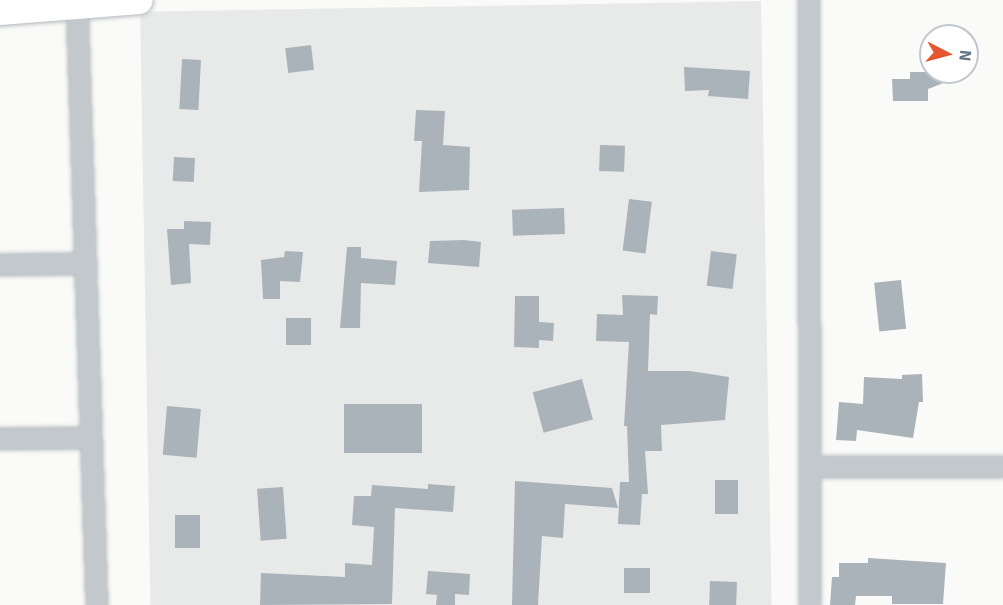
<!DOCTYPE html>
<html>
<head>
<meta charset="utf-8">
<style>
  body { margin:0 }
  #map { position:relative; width:1003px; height:605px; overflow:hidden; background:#fafaf8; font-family:Signika,sans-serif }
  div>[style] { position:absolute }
  .built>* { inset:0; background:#e8e9e9; transform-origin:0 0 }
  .building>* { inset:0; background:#aab3b9; transform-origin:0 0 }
  .roads { filter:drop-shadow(0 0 2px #b3babf) drop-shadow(0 0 2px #b3babf) }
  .street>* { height:20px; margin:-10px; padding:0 10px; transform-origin:10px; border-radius:10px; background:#c3c8cc }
  .secondary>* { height:27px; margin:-13.5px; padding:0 13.5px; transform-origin:13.5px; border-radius:13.5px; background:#fff }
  span { translate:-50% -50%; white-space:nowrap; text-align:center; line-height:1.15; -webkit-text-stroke:6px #fff; paint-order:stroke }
  .north { position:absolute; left:919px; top:24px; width:60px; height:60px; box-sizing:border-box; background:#fff; border:2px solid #c1c8cd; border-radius:50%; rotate:96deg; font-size:16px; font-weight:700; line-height:24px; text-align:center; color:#657683 }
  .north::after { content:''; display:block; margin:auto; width:21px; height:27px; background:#e4572e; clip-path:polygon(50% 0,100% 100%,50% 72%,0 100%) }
</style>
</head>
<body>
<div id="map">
  <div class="built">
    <i style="left:761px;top:1px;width:604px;height:621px;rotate:89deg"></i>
  </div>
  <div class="building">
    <i style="left:311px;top:45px;width:25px;height:26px;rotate:83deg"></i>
    <i style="left:182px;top:59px;width:19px;height:50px;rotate:3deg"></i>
    <i style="clip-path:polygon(684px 67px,750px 71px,748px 99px,708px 96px,709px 90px,685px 91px)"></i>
    <i style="clip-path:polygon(910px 72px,969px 72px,969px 73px,928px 89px,928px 101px,893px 101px,892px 79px,910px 79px)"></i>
    <i style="clip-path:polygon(416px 110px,445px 111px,443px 145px,470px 147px,469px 190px,419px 192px,422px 141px,414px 141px)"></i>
    <i style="left:600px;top:145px;width:25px;height:26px;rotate:2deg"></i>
    <i style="left:174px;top:157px;width:21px;height:24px;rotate:3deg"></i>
    <i style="left:629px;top:199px;width:23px;height:52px;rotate:7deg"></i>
    <i style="left:564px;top:208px;width:26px;height:52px;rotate:88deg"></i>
    <i style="clip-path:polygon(184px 221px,211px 222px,210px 245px,189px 244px,191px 283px,171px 285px,167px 229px,184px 229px)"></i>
    <i style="clip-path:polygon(464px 240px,481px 242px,479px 267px,428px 263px,430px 241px)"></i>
    <i style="clip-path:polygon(347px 247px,361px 247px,361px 258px,397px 261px,395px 285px,361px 283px,360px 328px,340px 328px)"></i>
    <i style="clip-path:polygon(285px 251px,303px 252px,300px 282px,280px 281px,280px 299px,263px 299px,261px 260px,284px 257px)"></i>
    <i style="left:711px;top:251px;width:26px;height:35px;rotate:7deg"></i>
    <i style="left:901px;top:280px;width:49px;height:27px;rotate:84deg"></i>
    <i style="clip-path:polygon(622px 295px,658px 296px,657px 315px,650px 314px,648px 371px,690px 371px,729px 377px,725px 420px,661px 425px,662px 451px,645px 451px,648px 494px,642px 494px,640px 525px,618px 524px,620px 482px,629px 482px,627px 426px,624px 426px,629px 342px,596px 341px,597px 314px,623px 315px)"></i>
    <i style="clip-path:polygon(515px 296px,539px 296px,539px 322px,554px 323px,553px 341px,539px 340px,539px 348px,514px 347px)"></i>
    <i style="left:311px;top:318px;width:27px;height:25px;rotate:90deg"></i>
    <i style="clip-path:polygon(922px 374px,923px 402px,919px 402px,913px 438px,857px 430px,856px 441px,836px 440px,839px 402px,863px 404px,864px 377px,902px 379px,902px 375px)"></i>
    <i style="left:582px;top:379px;width:42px;height:51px;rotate:75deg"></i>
    <i style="left:422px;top:404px;width:49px;height:78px;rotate:90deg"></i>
    <i style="left:167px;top:406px;width:34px;height:49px;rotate:5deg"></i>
    <i style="left:715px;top:480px;width:23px;height:34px"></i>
    <i style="clip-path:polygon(515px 481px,612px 488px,618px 508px,565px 504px,563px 538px,542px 536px,538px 605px,512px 605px)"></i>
    <i style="clip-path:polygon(428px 484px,455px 486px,453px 512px,395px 508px,392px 604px,260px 605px,261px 573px,345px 577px,345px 563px,372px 565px,374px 527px,352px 525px,354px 496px,371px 496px,372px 485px,428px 489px)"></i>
    <i style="left:283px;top:487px;width:52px;height:26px;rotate:86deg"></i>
    <i style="left:175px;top:515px;width:25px;height:33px"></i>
    <i style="clip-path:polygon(868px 558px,946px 563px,943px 604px,892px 604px,892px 596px,856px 596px,855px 605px,830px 605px,832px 577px,839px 577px,839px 563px,868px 563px)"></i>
    <i style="left:650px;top:568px;width:25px;height:26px;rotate:90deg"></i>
    <i style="clip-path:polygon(428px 571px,470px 574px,469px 595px,455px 594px,455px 605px,436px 605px,437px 595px,426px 594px)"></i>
    <i style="left:710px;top:581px;width:27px;height:24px;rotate:2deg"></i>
  </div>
  <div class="roads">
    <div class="street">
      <i style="left:77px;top:0;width:605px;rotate:88.11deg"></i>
      <i style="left:809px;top:0;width:605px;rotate:89.91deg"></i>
      <i style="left:0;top:265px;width:85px;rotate:-0.7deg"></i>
      <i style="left:0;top:439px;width:91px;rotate:-0.6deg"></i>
      <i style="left:810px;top:467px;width:193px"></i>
    </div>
    <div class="secondary">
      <i style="left:0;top:11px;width:139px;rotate:-4.5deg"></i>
    </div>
  </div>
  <div class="north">N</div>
</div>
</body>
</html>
